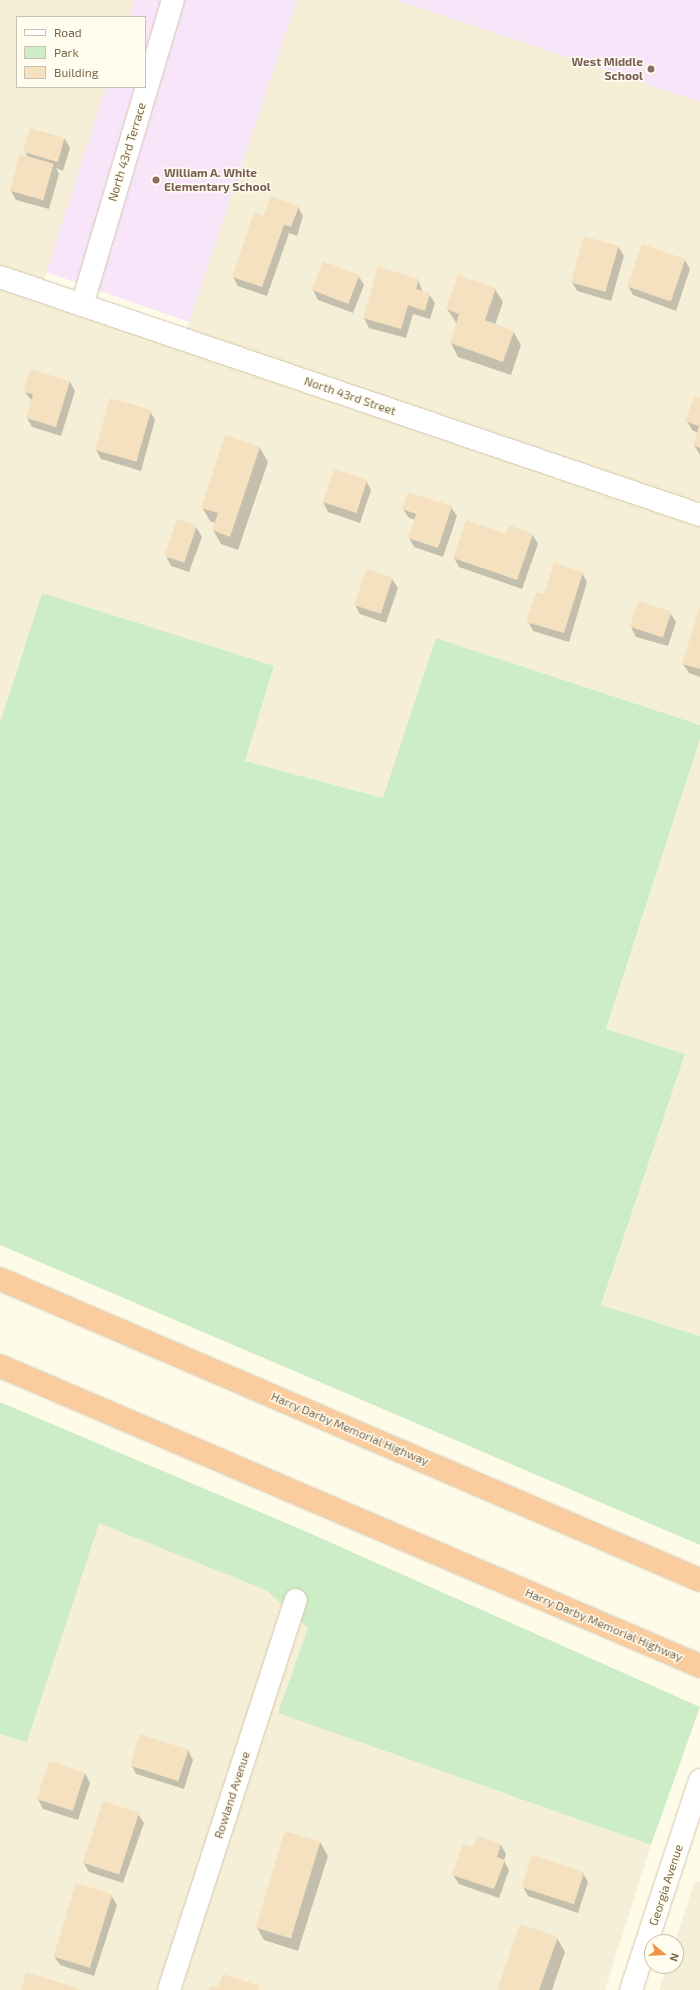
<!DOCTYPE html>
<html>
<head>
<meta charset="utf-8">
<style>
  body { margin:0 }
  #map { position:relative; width:700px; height:1990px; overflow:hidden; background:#fefbe9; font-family:"Exo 2",sans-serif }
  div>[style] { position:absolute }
  .residential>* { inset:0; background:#f6efd7 }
  .education>* { inset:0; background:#f8e5fa }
  .green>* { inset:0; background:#ccedc5 }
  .shadow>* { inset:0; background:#0003 }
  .building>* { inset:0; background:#f5e1bf; transform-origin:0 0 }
  .roads { filter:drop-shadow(0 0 1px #d2c6ad) drop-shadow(0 0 1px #d2c6ad) }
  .street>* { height:22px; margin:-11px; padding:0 11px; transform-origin:11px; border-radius:11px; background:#fff }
  .secondary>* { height:22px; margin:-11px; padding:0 11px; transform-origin:11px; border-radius:11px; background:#fff }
  .highway>* { height:22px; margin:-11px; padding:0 11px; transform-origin:11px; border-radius:11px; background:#fbcc9d }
  .dots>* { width:11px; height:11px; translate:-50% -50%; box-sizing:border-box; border:2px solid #fffdf0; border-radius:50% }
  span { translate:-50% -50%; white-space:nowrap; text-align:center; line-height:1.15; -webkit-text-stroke:3px #fffdf0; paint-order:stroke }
  .education-label { font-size:12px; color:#785e54; font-weight:700 }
  .right { translate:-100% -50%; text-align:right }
  .left { translate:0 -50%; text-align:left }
  .street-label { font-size:12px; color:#7b674a }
  .legend { position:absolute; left:16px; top:16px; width:130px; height:72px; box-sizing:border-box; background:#fffdf0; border:1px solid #cac1ae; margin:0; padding:5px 7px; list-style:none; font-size:12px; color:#7b674a }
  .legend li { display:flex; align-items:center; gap:8px; height:20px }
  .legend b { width:20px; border:1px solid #cac1ae }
  .north { position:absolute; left:644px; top:1934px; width:40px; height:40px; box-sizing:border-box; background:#fffdf0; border:1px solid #cac1ae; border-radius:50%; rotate:108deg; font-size:11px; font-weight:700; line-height:16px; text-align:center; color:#7b674a }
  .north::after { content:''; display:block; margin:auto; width:14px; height:18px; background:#ee9448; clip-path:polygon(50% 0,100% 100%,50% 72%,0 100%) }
</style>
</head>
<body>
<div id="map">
  <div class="residential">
    <i style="clip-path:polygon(0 0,135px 0,129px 17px,17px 17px,17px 87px,106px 87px,37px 302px,180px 349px,297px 0,396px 0,700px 102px,700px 725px,436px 638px,383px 798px,245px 761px,274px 667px,42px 593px,0 723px)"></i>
    <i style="clip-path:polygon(700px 739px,700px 1336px,601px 1305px,685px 1055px,606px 1030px)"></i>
    <i style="clip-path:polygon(98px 1522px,266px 1590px,308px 1628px,279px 1713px,651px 1845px,605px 1990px,0 1990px,0 1734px,27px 1742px)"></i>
    <i style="clip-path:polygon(695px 1880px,700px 1882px,700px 1990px,659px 1990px,667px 1966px,676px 1966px,675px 1942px)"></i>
  </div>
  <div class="education">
    <i style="clip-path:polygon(135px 0,297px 0,189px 322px,46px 272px,106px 87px,145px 87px,145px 17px,129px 17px)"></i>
    <i style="clip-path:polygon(396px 0,700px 0,700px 102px,504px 36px)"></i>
  </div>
  <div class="green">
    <i style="clip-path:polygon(42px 593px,274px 666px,245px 761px,383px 798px,436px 638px,700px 725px,700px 739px,606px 1029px,685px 1054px,601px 1305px,700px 1336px,700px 1545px,0 1245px,0 723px)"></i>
    <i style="clip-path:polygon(0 1402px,307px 1532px,700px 1707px,651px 1845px,278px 1713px,308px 1628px,266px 1590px,99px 1523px,27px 1742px,0 1734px)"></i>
  </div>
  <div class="shadow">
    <i style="clip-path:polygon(65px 139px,70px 148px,63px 171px,56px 168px,59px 174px,49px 209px,16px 200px,11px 191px,28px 158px,25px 151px)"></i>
    <i style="clip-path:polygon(298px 207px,303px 216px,297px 236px,289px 233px,267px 296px,238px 286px,233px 277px,264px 217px)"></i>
    <i style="clip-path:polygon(618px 246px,624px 256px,611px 301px,577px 291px,572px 282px)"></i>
    <i style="clip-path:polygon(685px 260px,690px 269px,676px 311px,633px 295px,628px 286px)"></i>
    <i style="clip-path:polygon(379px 268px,418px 280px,423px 292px,429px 294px,435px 303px,430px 319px,413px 314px,406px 338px,369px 328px,364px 318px)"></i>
    <i style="clip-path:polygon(358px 275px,364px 285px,353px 313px,318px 300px,313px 290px)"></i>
    <i style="clip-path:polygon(495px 289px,503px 302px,495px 325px,513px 331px,521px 345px,511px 375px,458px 357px,451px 343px,457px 324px,447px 309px)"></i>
    <i style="clip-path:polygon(70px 382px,75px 391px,61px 436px,32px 427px,27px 418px,32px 401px,24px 391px)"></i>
    <i style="clip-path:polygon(700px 399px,700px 455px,694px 445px,698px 433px,692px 430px,687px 421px)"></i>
    <i style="clip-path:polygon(150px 411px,155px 420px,141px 471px,101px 459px,96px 450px)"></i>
    <i style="clip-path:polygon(226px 437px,260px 448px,268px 462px,238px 550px,221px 544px,213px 530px,215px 523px,210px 521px,202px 507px)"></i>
    <i style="clip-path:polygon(366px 481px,371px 490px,360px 523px,328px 512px,323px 502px)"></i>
    <i style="clip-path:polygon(451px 507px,457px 516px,443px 557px,414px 547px,409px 538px,415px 520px,409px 518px,403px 509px)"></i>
    <i style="clip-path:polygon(196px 527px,202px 537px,189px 572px,171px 566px,166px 556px)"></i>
    <i style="clip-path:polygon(532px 534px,538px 544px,522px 589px,459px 567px,454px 558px)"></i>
    <i style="clip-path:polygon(582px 573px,587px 582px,569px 642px,533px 631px,528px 621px,545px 596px)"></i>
    <i style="clip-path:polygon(392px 579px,398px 588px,386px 623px,360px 614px,355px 605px)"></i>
    <i style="clip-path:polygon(700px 608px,700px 677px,689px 673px,683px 664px)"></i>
    <i style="clip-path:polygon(670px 613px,676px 622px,668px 646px,636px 637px,631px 627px)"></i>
    <i style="clip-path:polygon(188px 1750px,193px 1760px,184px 1789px,136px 1774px,131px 1764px)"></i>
    <i style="clip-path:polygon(85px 1773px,90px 1783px,78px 1820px,43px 1809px,38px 1799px)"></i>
    <i style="clip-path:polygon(138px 1814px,144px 1823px,123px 1883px,89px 1872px,83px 1862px)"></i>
    <i style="clip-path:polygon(478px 1837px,501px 1845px,506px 1854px,504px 1861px,509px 1870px,499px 1898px,459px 1884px,453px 1875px,474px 1849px)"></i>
    <i style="clip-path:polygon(320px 1842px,328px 1856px,298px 1951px,264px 1940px,256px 1926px)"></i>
    <i style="clip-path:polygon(583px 1873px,588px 1882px,578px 1913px,528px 1896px,523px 1887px)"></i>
    <i style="clip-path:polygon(111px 1895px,117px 1905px,94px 1976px,60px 1965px,54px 1956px)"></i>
    <i style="clip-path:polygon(557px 1938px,565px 1952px,552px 1990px,498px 1990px)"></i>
  </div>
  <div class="building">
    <i style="left:30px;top:128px;width:36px;height:25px;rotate:16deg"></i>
    <i style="left:20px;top:154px;width:35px;height:38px;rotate:16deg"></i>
    <i style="clip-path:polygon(270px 196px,299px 206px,291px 227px,284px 225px,262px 287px,232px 277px,254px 212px,264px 216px)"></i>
    <i style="left:584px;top:236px;width:36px;height:48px;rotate:16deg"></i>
    <i style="left:642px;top:244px;width:46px;height:45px;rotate:19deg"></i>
    <i style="left:323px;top:261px;width:39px;height:31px;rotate:21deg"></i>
    <i style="clip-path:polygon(378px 267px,419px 279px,416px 289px,430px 293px,425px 311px,408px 305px,401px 329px,363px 318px)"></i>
    <i style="clip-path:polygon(458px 275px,496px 288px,485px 320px,514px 331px,503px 362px,450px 343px,459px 314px,446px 309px)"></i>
    <i style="clip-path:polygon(30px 369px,70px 381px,56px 427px,26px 418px,33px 394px,23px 392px)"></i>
    <i style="clip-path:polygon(694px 396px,700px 398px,700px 448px,693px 445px,699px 426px,685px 421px)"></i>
    <i style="left:110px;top:398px;width:43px;height:54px;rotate:16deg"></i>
    <i style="clip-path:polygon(225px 435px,260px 447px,230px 537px,212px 530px,218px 513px,201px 508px)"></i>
    <i style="left:334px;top:469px;width:35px;height:35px;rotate:18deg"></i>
    <i style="clip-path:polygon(408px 492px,452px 506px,438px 548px,408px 538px,416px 514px,402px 509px)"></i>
    <i style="left:177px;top:519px;width:21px;height:39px;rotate:19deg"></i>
    <i style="clip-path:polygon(466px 520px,506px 534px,509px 525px,533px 534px,517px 580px,453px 558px)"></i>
    <i style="clip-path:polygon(554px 563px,583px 572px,564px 633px,526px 622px,536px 592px,544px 594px)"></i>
    <i style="left:366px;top:569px;width:28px;height:38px;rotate:18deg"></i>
    <i style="left:638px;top:601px;width:35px;height:27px;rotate:18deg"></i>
    <i style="clip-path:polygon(700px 606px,700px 669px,682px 664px)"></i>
    <i style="left:140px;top:1734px;width:51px;height:33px;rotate:18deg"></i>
    <i style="left:49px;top:1761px;width:38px;height:40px;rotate:18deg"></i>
    <i style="left:103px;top:1801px;width:38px;height:65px;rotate:18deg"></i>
    <i style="left:285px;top:1831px;width:37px;height:101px;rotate:17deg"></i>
    <i style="clip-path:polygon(477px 1836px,501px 1844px,497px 1857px,505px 1860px,494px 1889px,452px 1875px,463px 1844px,473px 1847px)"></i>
    <i style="left:532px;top:1855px;width:55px;height:34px;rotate:18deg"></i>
    <i style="left:76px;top:1883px;width:38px;height:77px;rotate:17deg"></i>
    <i style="clip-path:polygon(520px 1924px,558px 1937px,539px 1990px,497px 1990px)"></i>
    <i style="clip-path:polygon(26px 1972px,81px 1989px,81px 1990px,21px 1990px)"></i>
    <i style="clip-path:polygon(223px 1974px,260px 1986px,259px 1990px,209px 1990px,211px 1985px,218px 1987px)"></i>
  </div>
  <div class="roads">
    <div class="street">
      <i style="left:0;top:277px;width:739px;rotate:18.78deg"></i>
      <i style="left:82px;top:305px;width:318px;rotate:-73.4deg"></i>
      <i style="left:169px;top:1990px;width:410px;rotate:-72deg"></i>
    </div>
    <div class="secondary">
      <i style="left:631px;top:1990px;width:221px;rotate:-71.8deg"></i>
    </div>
    <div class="highway">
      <i style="left:0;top:1279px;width:762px;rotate:23.27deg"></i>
      <i style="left:0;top:1366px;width:762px;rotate:23.2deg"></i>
    </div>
  </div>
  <div class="dots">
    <i style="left:651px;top:69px;background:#8d6e63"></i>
    <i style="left:156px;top:180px;background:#8d6e63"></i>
  </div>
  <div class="education-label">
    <span class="right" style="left:643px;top:69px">West Middle<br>School</span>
    <span class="left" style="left:164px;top:180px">William A. White<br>Elementary School</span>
  </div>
  <div class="street-label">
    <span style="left:127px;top:152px;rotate:-73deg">North 43rd Terrace</span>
    <span style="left:350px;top:396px;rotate:19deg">North 43rd Street</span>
    <span style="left:350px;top:1429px;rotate:23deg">Harry Darby Memorial Highway</span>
    <span style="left:604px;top:1625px;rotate:23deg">Harry Darby Memorial Highway</span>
    <span style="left:232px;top:1795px;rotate:-72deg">Rowland Avenue</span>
    <span style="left:666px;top:1885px;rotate:-72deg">Georgia Avenue</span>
  </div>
  <ul class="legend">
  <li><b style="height:5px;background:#fff"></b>Road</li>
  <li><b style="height:11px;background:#ccedc5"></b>Park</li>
  <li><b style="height:11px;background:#f5e1bf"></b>Building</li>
  </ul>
  <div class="north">N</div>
</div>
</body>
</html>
